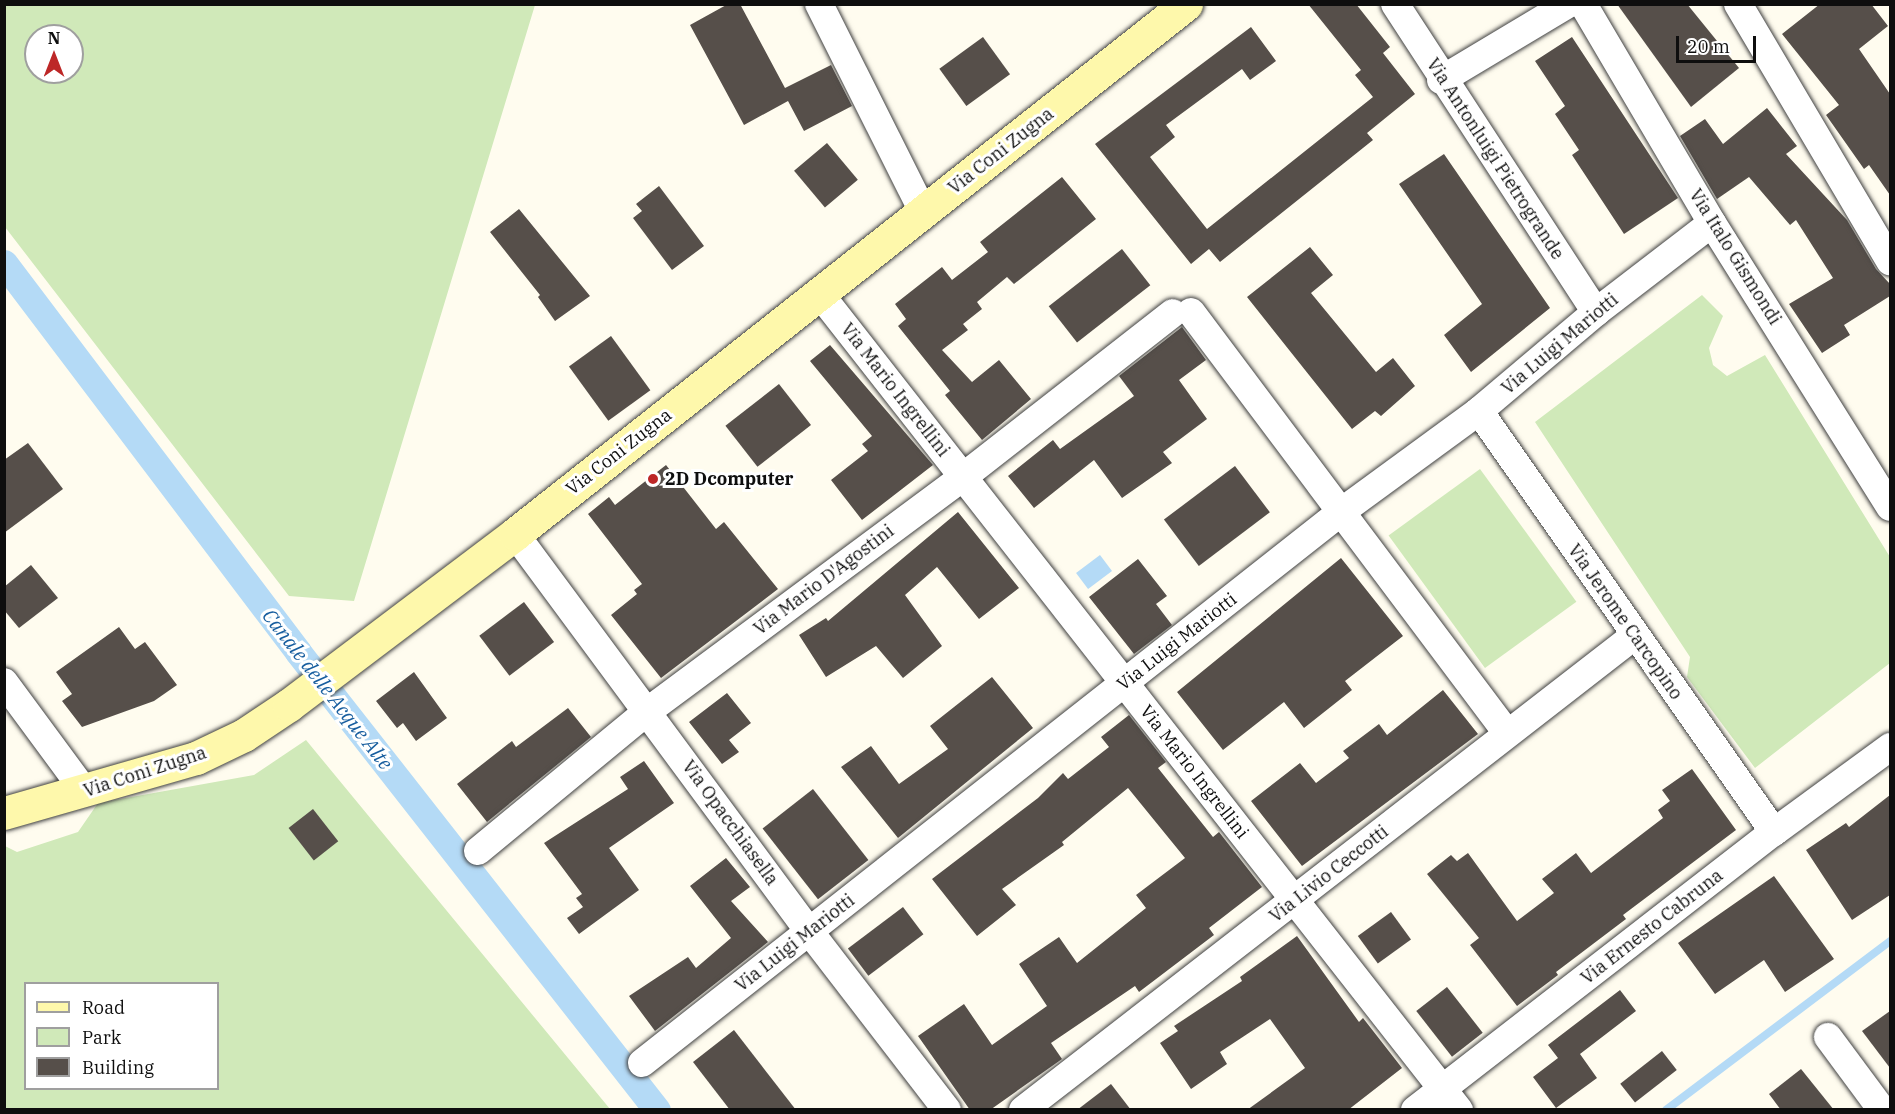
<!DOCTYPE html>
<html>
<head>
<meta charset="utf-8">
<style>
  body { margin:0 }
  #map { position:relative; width:1895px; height:1114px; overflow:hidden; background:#fffcef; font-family:"IBM Plex Serif",serif }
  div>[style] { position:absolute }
  .green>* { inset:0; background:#d0e9b9; transform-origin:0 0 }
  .water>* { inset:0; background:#b4daf6; transform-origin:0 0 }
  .stream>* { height:8px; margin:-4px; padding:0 4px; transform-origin:4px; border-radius:4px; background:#b4daf6 }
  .canal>* { height:27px; margin:-13.5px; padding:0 13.5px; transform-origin:13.5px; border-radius:13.5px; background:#b4daf6 }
  .building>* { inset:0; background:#564f4a; transform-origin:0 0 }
  .roads { filter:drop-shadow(0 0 2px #414141) drop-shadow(0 0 2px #414141) }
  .street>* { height:28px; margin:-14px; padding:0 14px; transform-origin:14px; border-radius:14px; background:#fff }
  .secondary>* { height:33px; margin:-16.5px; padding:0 16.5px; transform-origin:16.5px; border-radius:16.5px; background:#fef8ab }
  .dots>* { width:16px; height:16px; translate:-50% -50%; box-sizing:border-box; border:3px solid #fff; border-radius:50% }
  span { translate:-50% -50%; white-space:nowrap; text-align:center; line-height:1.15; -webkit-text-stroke:6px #fff; paint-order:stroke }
  .street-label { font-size:18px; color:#0e0e0e }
  .poi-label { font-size:18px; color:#0e0e0e; font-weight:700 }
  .left { translate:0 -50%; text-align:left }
  .water-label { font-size:20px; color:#185e9f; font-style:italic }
  .frame { position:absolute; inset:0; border:6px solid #0e0e0e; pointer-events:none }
  .legend { position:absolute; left:24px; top:982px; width:195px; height:108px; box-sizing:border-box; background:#fff; border:2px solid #9f9f9f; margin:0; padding:8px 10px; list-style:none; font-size:18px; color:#0e0e0e }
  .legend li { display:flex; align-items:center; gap:12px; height:30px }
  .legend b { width:30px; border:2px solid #9f9f9f }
  .north { position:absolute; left:24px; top:24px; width:60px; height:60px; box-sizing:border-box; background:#fff; border:2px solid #9f9f9f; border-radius:50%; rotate:0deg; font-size:16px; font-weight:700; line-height:24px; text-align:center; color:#0e0e0e }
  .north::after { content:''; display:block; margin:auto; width:21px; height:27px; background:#bd2727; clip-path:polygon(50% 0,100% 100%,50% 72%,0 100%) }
  .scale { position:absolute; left:1676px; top:36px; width:80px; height:27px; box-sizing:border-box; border:3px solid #0e0e0e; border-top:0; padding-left:8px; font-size:18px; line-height:21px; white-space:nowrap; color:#0e0e0e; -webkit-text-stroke:4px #fff; paint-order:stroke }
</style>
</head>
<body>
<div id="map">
  <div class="green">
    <i style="clip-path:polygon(evenodd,5px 4px,535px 5px,354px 601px,289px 596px,5px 227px,5px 4px,36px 36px,72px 36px,72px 72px,36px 72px,36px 36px)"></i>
    <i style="clip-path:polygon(1702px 295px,1723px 316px,1709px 348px,1713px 365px,1727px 376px,1765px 355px,1890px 557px,1890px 663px,1755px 768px,1687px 677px,1690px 657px,1535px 422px)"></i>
    <i style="left:1480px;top:469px;width:164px;height:113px;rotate:54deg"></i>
    <i style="clip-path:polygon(evenodd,306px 740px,610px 1109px,5px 1110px,5px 846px,17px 852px,78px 832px,98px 803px,254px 775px,306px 740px,26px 984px,218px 984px,218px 1088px,26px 1088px,26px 984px)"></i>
  </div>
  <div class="water">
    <i style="left:1100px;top:555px;width:20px;height:30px;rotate:53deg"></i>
  </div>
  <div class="stream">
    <i style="left:1666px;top:1110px;width:281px;rotate:-37deg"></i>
  </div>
  <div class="canal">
    <i style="left:4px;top:263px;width:488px;rotate:52.9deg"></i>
    <i style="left:298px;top:652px;width:582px;rotate:51.91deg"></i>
  </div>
  <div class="building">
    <i style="clip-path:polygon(728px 4px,740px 4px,785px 88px,831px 65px,852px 106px,804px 131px,788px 101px,744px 125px,690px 25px)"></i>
    <i style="clip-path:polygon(1308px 4px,1356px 4px,1390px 47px,1383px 53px,1415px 94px,1367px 133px,1373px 140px,1220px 262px,1209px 249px,1191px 264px,1095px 144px,1251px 27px,1276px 61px,1250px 80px,1242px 69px,1166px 125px,1175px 137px,1150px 157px,1207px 229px,1373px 97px,1355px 75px,1361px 70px)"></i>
    <i style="clip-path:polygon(1617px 4px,1687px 4px,1739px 68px,1691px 107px)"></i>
    <i style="clip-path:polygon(1820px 4px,1871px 4px,1888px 26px,1859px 49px,1890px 94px,1890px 195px,1869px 165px,1864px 169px,1826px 115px,1839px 105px,1782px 34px)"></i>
    <i style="left:983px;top:37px;width:46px;height:54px;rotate:54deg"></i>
    <i style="clip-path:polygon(1572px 37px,1678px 198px,1624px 234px,1572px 155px,1579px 150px,1555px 114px,1565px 106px,1535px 61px)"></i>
    <i style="clip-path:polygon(1767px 108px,1797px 146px,1786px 154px,1847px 220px,1876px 269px,1890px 284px,1890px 296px,1844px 325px,1850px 335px,1822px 353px,1789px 304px,1833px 278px,1796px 220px,1790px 225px,1749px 177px,1717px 199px,1680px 136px,1705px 119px,1723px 144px)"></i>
    <i style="left:827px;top:143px;width:48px;height:43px;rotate:50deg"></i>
    <i style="clip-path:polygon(1444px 154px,1550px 308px,1471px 372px,1444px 335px,1482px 304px,1399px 184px)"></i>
    <i style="clip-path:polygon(1062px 177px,1096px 219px,1014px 284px,1007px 277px,977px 302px,982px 309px,963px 324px,968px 330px,942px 350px,972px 382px,999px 360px,1031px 399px,982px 440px,945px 395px,950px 391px,898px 326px,906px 319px,895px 304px,942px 267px,952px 280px,988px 252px,980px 242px)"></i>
    <i style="clip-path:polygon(659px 186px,704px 246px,672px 270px,633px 218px,642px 211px,636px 204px)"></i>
    <i style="clip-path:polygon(519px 209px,590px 296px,555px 321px,538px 297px,540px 295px,490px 232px)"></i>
    <i style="clip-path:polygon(1310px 247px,1333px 275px,1311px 293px,1376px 372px,1393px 358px,1415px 386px,1381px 416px,1375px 411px,1352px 429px,1247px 297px)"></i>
    <i style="left:1122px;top:249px;width:46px;height:93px;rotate:52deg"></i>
    <i style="clip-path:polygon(1182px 327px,1206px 360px,1179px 380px,1207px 419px,1163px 452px,1172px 463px,1122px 498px,1094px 460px,1034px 508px,1008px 476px,1053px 440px,1060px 449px,1134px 396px,1119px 376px)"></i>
    <i style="left:611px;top:336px;width:67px;height:52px;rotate:54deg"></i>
    <i style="clip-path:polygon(830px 345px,933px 465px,862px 520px,831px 480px,868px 451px,862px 444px,872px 436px,810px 361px)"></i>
    <i style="left:779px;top:384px;width:52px;height:68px;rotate:52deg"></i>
    <i style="clip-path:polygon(28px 443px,63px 489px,4px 533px,4px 460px)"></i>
    <i style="clip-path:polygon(666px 465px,716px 529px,724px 522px,778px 589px,661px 678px,611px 615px,637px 594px,634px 590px,642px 584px,588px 514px,609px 497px,615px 505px)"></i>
    <i style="left:1235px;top:466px;width:58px;height:89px;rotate:53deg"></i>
    <i style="clip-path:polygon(958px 512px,1019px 588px,979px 619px,937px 567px,905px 595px,942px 646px,903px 678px,876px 646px,826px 677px,799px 635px,826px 618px,828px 621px)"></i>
    <i style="clip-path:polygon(1341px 558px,1403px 636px,1345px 681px,1352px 690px,1304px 728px,1284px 702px,1223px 750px,1177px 692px)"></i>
    <i style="clip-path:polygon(1138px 559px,1167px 596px,1156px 604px,1172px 625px,1134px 654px,1089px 597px)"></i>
    <i style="clip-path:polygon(31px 565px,58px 598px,19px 628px,4px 610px,4px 587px)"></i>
    <i style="left:524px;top:602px;width:50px;height:56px;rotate:53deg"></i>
    <i style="clip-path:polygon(119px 627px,135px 649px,145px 642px,177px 685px,154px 701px,82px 727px,62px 701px,72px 694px,56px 672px)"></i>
    <i style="clip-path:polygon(414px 672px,447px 718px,416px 741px,403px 723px,397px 728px,376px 701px)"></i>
    <i style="clip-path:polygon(992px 677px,1033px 728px,898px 838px,841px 767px,871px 746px,899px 784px,948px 749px,930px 726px)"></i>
    <i style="clip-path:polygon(1443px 690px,1478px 734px,1302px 866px,1251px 801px,1300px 763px,1316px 783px,1349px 758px,1343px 751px,1379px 724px,1387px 735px)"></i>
    <i style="clip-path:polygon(727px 693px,751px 723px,729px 740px,739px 752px,722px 764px,689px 722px)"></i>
    <i style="clip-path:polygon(568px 708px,591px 737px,487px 822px,457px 784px,512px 741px,516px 747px)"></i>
    <i style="clip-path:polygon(1129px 715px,1166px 762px,1158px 768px,1213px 837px,1219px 832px,1262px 887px,1209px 928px,1214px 935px,1139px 992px,1135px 986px,1051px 1043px,1062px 1059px,990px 1110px,970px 1110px,918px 1036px,964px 1004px,992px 1045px,1047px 1006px,1019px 964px,1059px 937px,1077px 963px,1146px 908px,1136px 895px,1185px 858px,1128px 788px,1062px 842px,1064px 845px,1002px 889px,1016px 905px,977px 936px,932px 879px,1038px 798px,1063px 773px,1068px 779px,1109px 747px,1101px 737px)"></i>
    <i style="clip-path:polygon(644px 761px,674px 803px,609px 848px,639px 890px,579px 934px,567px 918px,583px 907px,576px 898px,582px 894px,544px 843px,628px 789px,620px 777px)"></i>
    <i style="clip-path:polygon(1692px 769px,1736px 830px,1623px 915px,1626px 919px,1556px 972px,1558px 975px,1517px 1006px,1470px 945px,1479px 938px,1427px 874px,1451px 855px,1457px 861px,1468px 853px,1517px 921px,1554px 893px,1542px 879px,1576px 853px,1591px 873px,1663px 818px,1658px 810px,1670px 801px,1662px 790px)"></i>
    <i style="left:813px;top:789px;width:90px;height:64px;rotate:52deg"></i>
    <i style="clip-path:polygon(1890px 795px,1890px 895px,1852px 920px,1806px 850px,1846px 823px,1849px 827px)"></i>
    <i style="left:313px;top:809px;width:41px;height:31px;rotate:52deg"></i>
    <i style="clip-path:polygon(726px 858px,750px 887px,731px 901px,768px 942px,655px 1031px,629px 996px,688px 957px,696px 968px,731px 938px,690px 886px)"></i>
    <i style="clip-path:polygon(1774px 876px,1834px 959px,1785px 992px,1764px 960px,1715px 994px,1678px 943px)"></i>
    <i style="left:903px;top:907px;width:34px;height:69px;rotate:53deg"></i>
    <i style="left:1391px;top:912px;width:34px;height:41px;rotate:54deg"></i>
    <i style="clip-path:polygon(1297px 936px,1359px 1022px,1363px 1018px,1402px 1068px,1348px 1110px,1247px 1110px,1305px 1068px,1270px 1019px,1220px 1052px,1227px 1064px,1191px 1089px,1160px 1043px,1178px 1031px,1174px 1026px,1242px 981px,1240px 977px)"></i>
    <i style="left:1447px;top:987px;width:58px;height:39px;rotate:52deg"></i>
    <i style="clip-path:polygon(1620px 990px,1636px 1011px,1580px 1054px,1597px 1078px,1556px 1108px,1533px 1077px,1558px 1058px,1548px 1045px)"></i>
    <i style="clip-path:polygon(1890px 1011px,1890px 1068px,1862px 1031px)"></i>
    <i style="clip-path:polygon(734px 1030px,796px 1110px,730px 1110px,693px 1062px)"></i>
    <i style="left:1662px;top:1051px;width:24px;height:53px;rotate:52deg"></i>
    <i style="clip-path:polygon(1801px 1069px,1834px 1110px,1781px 1110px,1769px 1094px)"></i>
    <i style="clip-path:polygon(1111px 1084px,1131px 1110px,1077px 1110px)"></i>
  </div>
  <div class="roads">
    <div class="street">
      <i style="left:819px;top:4px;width:233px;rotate:63.4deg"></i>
      <i style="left:1395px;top:4px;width:368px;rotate:56.9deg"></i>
      <i style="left:1583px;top:4px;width:254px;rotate:59.5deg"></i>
      <i style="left:1712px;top:223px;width:335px;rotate:57.9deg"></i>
      <i style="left:1738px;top:4px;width:299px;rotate:59.4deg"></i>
      <i style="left:1441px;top:80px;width:148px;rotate:-30.9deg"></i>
      <i style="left:819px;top:293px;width:1038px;rotate:51.93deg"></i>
      <i style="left:1191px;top:312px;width:526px;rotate:53.11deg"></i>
      <i style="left:1479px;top:411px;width:514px;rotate:54.98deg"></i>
      <i style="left:515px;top:534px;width:494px;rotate:53.5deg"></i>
      <i style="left:809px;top:931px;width:226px;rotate:52.4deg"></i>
      <i style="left:4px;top:682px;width:137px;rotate:53.6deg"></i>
      <i style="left:478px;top:851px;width:220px;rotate:-39.5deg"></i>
      <i style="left:648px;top:711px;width:392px;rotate:-36.6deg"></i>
      <i style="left:963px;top:477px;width:266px;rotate:-38deg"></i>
      <i style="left:1828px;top:1037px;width:91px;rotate:53.5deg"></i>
      <i style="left:642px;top:1063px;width:890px;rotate:-38.25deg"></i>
      <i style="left:1341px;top:512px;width:171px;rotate:-36.2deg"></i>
      <i style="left:1479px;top:411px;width:153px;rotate:-40.2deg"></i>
      <i style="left:1596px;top:312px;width:146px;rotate:-37.5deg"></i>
      <i style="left:1023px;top:1110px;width:773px;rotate:-37.8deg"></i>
      <i style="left:1415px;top:1110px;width:454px;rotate:-37.8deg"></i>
      <i style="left:1774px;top:832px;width:144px;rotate:-36.2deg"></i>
    </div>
    <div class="secondary">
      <i style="left:4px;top:813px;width:200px;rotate:-16deg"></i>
      <i style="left:196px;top:758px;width:53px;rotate:-25.6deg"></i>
      <i style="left:244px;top:735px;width:54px;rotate:-33.7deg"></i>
      <i style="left:289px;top:705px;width:283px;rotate:-37.1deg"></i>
      <i style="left:515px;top:534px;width:855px;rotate:-38.3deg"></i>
    </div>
  </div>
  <div class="dots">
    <i style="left:653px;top:479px;background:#bd2727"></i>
  </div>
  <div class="street-label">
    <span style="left:1001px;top:151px;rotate:-38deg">Via Coni Zugna</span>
    <span style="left:1495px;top:159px;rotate:57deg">Via Antonluigi Pietrogrande</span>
    <span style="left:1735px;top:257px;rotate:58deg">Via Italo Gismondi</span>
    <span style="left:1560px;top:344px;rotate:-40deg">Via Luigi Mariotti</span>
    <span style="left:895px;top:390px;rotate:52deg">Via Mario Ingrellini</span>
    <span style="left:619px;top:452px;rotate:-38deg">Via Coni Zugna</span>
    <span style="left:824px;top:580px;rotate:-37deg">Via Mario D'Agostini</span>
    <span style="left:1625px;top:622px;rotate:55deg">Via Jerome Carcopino</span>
    <span style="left:1177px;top:642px;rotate:-38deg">Via Luigi Mariotti</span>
    <span style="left:145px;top:772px;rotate:-18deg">Via Coni Zugna</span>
    <span style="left:1194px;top:772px;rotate:52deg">Via Mario Ingrellini</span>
    <span style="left:730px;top:823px;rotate:54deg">Via Opacchiasella</span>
    <span style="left:1329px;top:874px;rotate:-38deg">Via Livio Ceccotti</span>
    <span style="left:1652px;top:927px;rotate:-38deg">Via Ernesto Cabruna</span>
    <span style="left:795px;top:943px;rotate:-38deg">Via Luigi Mariotti</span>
  </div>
  <div class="poi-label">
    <span class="left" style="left:665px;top:479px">2D Dcomputer</span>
  </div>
  <div class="water-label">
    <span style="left:328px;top:689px;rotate:52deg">Canale delle Acque Alte</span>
  </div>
  <div class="frame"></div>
  <ul class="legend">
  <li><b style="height:8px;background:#fef8ab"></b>Road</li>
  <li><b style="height:16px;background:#d0e9b9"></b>Park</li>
  <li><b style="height:16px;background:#564f4a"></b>Building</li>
  </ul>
  <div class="north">N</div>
  <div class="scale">20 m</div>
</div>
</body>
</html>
